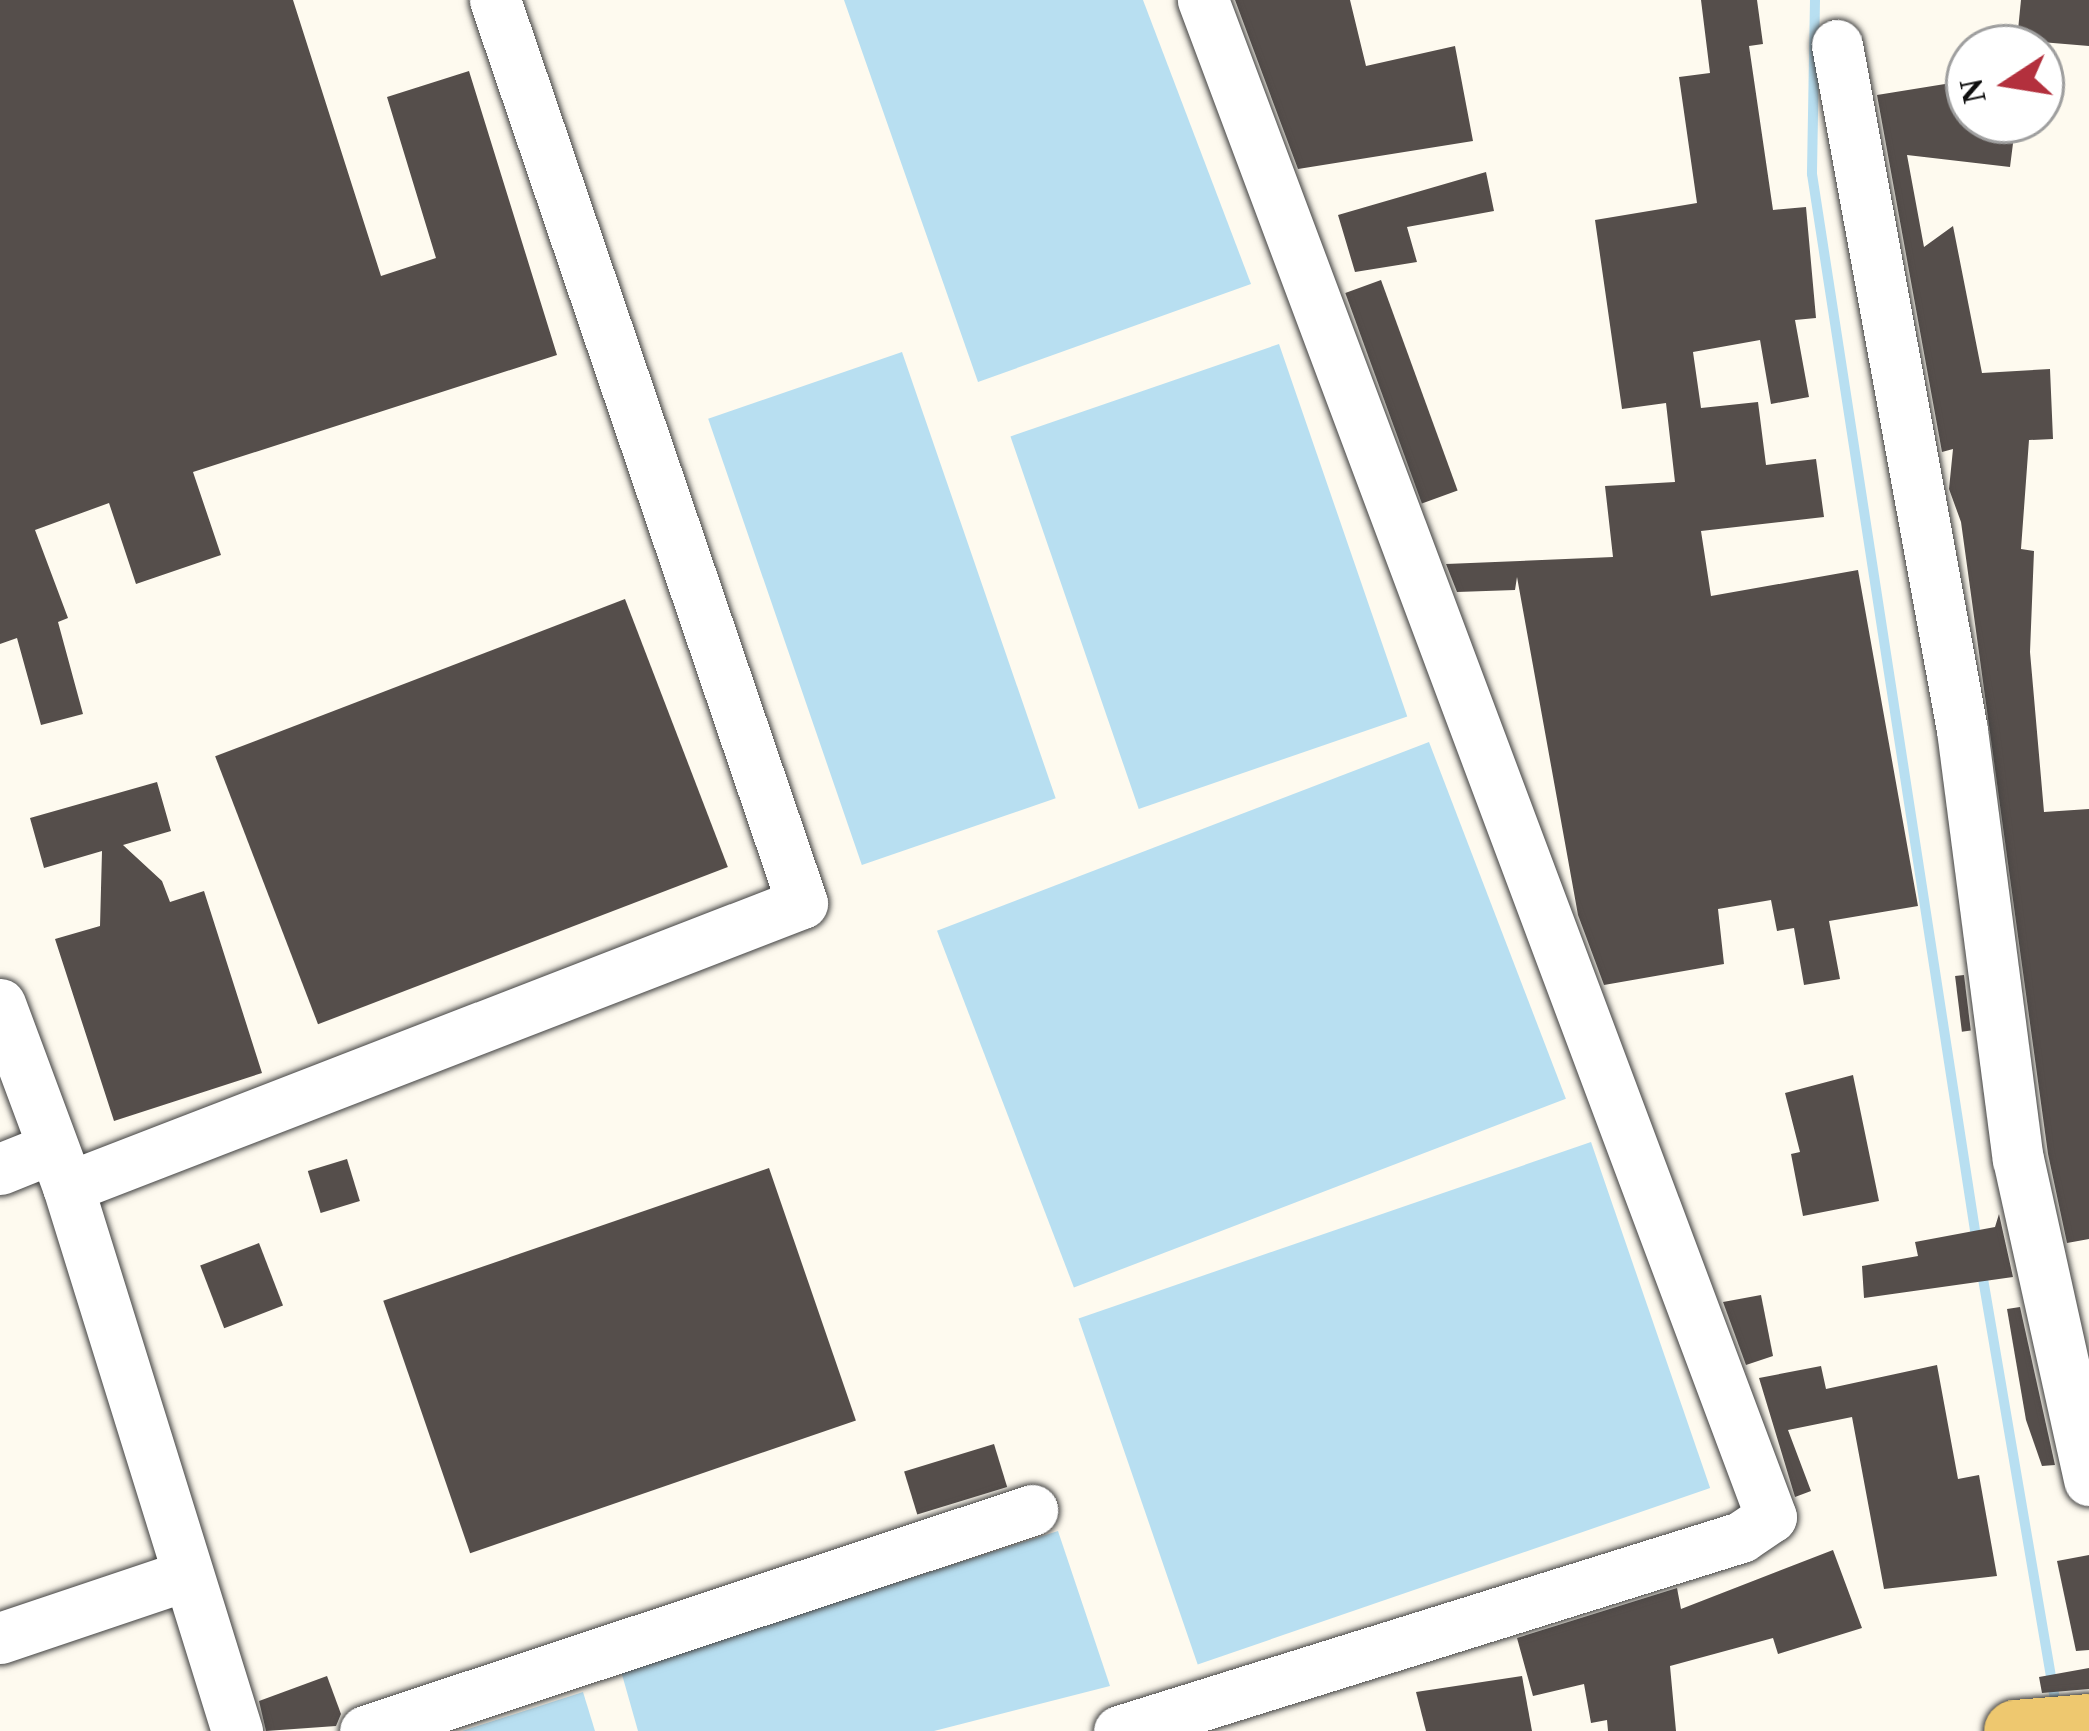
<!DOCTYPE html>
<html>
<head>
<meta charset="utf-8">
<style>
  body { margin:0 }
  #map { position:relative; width:2089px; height:1731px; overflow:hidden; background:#fefaef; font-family:"Times New Roman",serif }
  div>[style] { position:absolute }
  .water>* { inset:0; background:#b8dff1; transform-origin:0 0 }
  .stream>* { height:10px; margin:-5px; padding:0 5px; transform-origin:5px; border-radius:5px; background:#b8dff1 }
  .building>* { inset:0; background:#554e4b; transform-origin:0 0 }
  .roads { filter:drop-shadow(0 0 3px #414141) drop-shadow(0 0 3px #414141) }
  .minor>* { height:51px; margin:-25.5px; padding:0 25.5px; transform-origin:25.5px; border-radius:25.5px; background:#fff }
  .major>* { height:63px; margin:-31.5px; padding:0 31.5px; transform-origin:31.5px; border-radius:31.5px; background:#eec86f }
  span { translate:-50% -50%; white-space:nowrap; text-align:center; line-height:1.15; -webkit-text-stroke:12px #fff; paint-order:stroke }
  .north { position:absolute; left:1945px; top:24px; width:120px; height:120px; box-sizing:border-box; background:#fff; border:3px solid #9f9f9f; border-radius:50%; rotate:258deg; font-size:33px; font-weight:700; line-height:48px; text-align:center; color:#0e0e0e }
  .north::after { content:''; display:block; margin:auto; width:42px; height:54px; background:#b3303d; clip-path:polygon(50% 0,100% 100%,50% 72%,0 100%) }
</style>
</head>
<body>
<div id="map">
  <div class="water">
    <i style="clip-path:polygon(844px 0,1143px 0,1251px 284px,978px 382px)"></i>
    <i style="left:1279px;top:344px;width:394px;height:284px;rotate:71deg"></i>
    <i style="left:902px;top:352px;width:472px;height:205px;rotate:71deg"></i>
    <i style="left:1429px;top:742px;width:382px;height:527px;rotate:69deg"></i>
    <i style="left:1591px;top:1142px;width:366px;height:542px;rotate:71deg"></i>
    <i style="clip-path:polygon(1058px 1531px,1110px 1686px,934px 1731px,638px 1731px,621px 1671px)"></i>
    <i style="clip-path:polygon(583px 1692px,595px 1731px,462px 1731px)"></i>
  </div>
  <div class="stream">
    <i style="left:1815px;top:0;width:174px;rotate:91deg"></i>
    <i style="left:1812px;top:174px;width:1082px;rotate:81.23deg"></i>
    <i style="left:1981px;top:1267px;width:449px;rotate:80.3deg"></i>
  </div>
  <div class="building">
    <i style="clip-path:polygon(0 0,293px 0,381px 276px,436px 258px,387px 97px,469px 71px,557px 355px,193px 472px,221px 555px,136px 584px,109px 503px,35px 530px,68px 618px,58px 622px,83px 714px,41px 725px,17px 638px,0 644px)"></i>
    <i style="clip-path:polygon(1235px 0,1350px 0,1366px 66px,1455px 46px,1473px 141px,1298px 169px)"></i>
    <i style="clip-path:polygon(1701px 0,1757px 0,1763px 44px,1749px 46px,1773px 210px,1806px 207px,1816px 318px,1795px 320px,1809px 397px,1771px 404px,1760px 340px,1693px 352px,1701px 408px,1758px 402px,1766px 465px,1816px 459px,1824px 517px,1701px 531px,1711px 596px,1858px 570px,1918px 906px,1829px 921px,1840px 979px,1804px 985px,1794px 928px,1777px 931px,1771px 900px,1718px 909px,1724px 964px,1604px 985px,1578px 915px,1517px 577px,1515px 590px,1457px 592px,1446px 564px,1613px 557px,1605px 486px,1675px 482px,1666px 403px,1622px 409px,1595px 220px,1697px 203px,1679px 77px,1710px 73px)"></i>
    <i style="clip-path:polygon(2021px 0,2089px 0,2089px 46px,2017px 40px)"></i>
    <i style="clip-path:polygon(1945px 84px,1969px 88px,1969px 120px,2016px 120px,2010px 167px,1907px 155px,1924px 247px,1953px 226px,1982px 373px,2050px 369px,2053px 439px,2029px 440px,2021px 549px,2034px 551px,2030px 652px,2044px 812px,2089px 809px,2089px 1239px,2067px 1243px,2048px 1154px,1961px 522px,1949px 489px,1953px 449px,1942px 452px,1877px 95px)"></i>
    <i style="clip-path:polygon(1486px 172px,1494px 211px,1407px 227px,1417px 262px,1355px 272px,1338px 215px)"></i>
    <i style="left:1381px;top:280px;width:224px;height:38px;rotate:70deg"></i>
    <i style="left:625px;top:599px;width:287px;height:439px;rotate:69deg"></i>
    <i style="clip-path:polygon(157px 782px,171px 831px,123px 845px,162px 881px,170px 902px,204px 891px,262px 1073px,114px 1121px,55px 939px,100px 926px,102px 851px,44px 868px,30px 818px)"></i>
    <i style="left:1964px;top:975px;width:56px;height:9px;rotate:83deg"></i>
    <i style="clip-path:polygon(1853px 1075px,1879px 1201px,1803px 1216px,1791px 1154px,1800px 1152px,1785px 1093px)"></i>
    <i style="left:347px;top:1159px;width:44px;height:41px;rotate:73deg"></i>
    <i style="left:769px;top:1168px;width:267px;height:408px;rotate:71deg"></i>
    <i style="clip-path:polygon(1999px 1214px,2013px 1277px,1864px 1298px,1862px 1266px,1918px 1256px,1915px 1242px,1995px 1227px)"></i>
    <i style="left:259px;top:1243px;width:67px;height:63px;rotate:69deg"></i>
    <i style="clip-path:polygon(1761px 1295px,1773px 1356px,1746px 1365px,1723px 1302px)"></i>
    <i style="clip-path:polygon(2020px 1307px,2055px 1465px,2042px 1466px,2026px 1420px,2007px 1309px)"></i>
    <i style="clip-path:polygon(1937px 1365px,1958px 1479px,1979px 1475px,1997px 1576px,1884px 1589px,1852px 1417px,1788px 1430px,1811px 1491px,1795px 1497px,1759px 1378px,1821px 1366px,1826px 1389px)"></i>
    <i style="left:994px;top:1444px;width:45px;height:94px;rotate:73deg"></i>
    <i style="clip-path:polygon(1833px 1550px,1862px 1628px,1778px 1654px,1773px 1638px,1670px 1666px,1676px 1731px,1608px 1731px,1607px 1720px,1591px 1723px,1584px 1684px,1533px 1696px,1517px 1638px,1677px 1588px,1681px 1609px)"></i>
    <i style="clip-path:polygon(2089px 1555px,2089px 1650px,2076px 1651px,2057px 1561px)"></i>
    <i style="clip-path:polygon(2089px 1668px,2089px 1689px,2042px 1693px,2039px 1677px)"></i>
    <i style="clip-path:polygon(327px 1676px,341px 1714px,336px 1726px,266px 1731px,259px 1701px)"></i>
    <i style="clip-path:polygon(1522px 1676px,1532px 1731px,1426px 1731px,1416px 1692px)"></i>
  </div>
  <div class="roads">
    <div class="minor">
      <i style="left:1837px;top:45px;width:696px;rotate:79.66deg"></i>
      <i style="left:1962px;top:730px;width:433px;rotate:82.6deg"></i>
      <i style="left:2018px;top:1159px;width:329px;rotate:77.5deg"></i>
      <i style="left:0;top:1004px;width:195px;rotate:69.6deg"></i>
      <i style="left:68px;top:1187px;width:787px;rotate:-21.15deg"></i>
      <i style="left:802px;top:903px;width:954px;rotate:-108.78deg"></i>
      <i style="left:0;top:1169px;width:54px;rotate:-21.8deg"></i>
      <i style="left:68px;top:1187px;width:570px;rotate:72.74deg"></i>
      <i style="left:0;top:1638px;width:197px;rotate:-18.6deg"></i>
      <i style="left:365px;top:1731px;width:703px;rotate:-18.33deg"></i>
      <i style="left:1119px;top:1731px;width:652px;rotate:-17.32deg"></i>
      <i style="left:1741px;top:1537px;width:36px;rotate:-34deg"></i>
      <i style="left:1771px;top:1517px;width:1620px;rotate:-110.53deg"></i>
    </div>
    <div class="major">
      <i style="left:2015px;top:1731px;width:74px;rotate:-4.6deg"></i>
    </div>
  </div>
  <div class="north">N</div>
</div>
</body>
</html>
